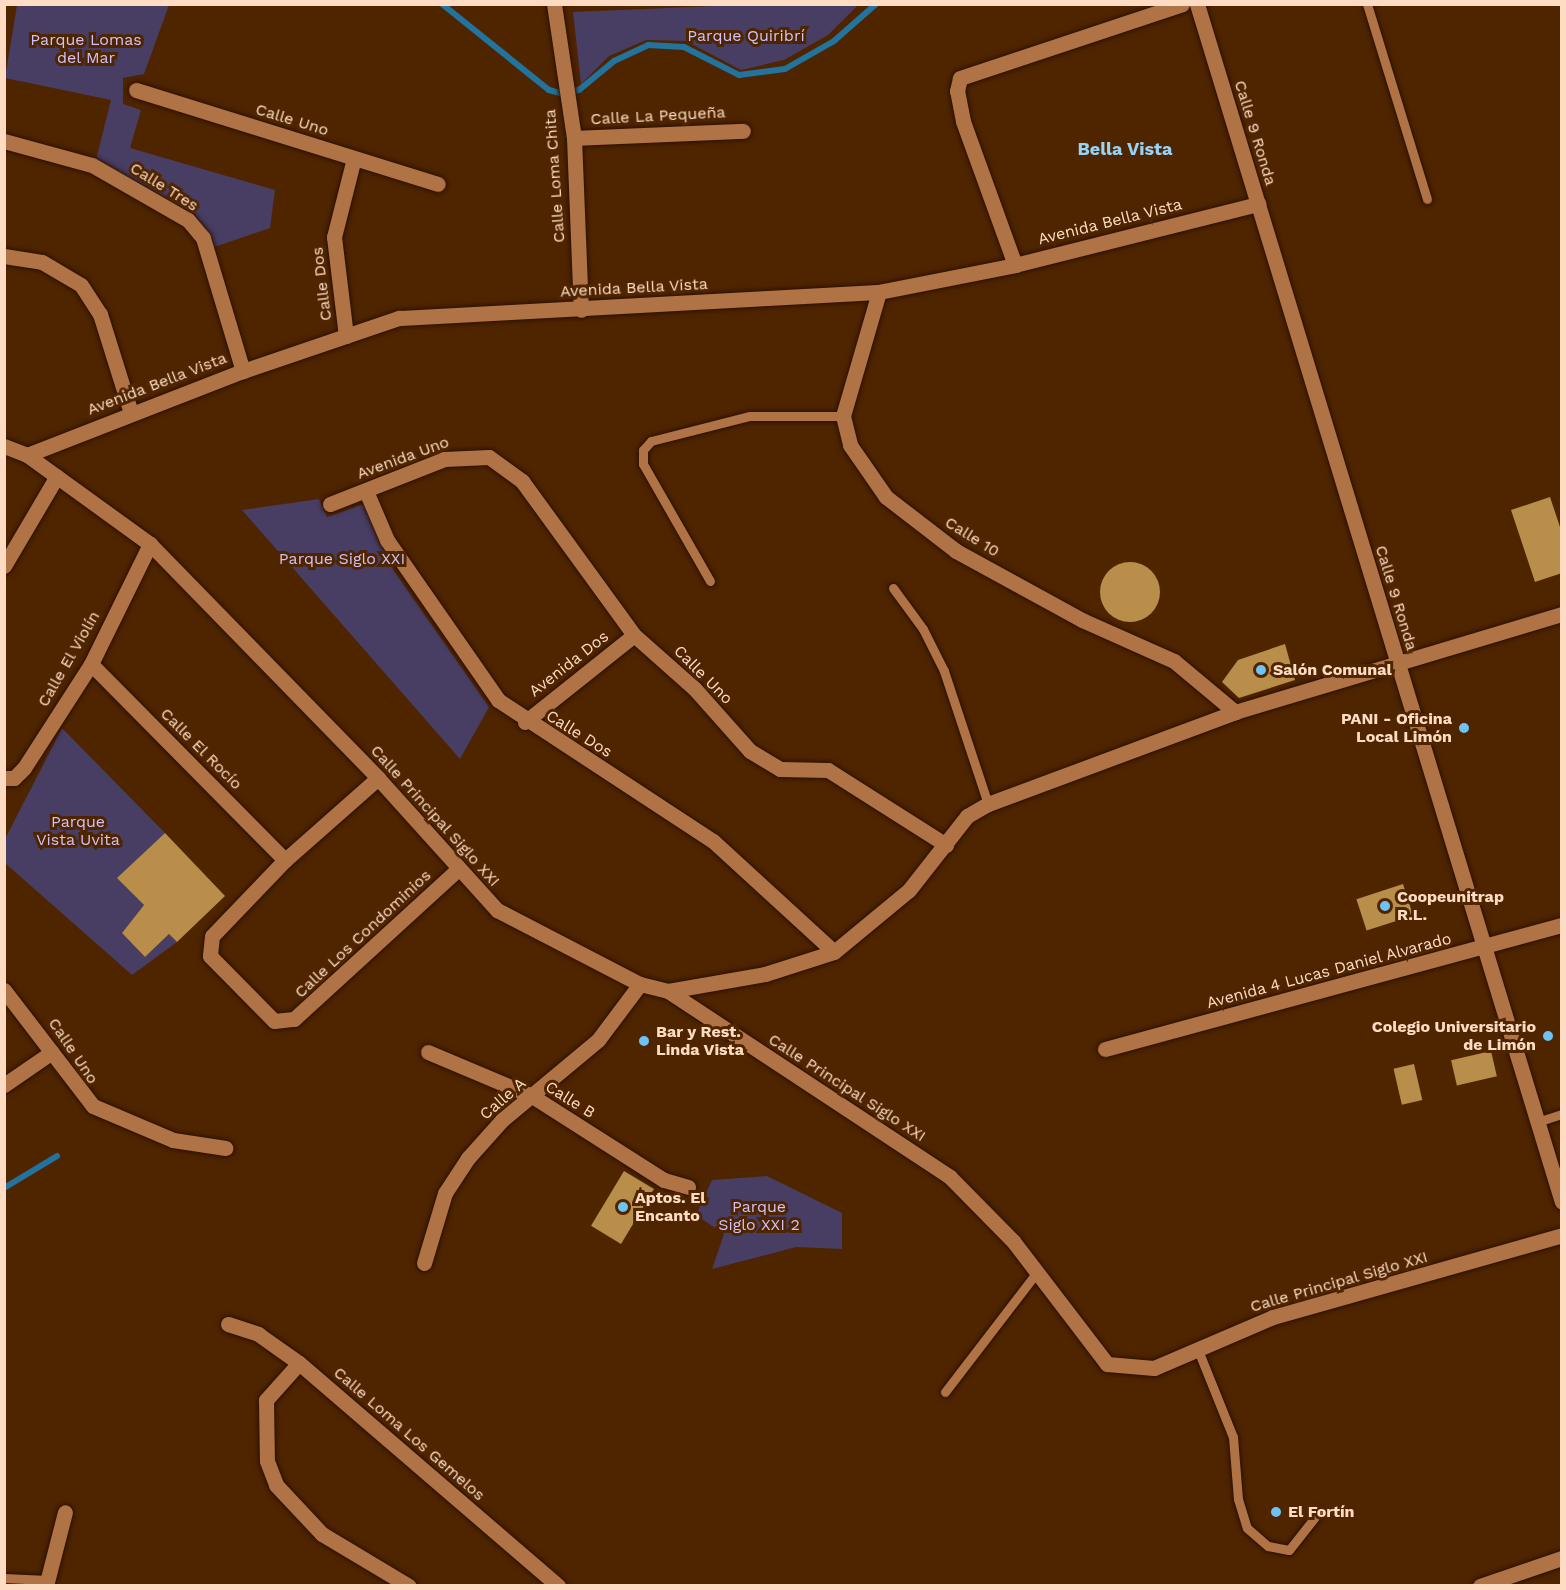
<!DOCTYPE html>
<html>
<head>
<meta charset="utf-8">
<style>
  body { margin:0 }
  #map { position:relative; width:1566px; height:1590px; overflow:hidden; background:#4f2500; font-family:"Work Sans",sans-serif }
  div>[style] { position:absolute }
  .green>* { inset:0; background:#483d62 }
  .stream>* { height:6px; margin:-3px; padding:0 3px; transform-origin:3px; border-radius:3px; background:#22739d }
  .building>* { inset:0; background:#b98e4b; transform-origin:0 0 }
  .round { border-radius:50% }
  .roads { filter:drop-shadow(0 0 2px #2d1000) drop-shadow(0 0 2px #2d1000) }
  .lane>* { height:9px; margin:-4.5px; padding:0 4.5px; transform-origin:4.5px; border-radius:4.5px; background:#b07345 }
  .street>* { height:15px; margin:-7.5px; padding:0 7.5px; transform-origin:7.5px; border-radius:7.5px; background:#b07345 }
  .secondary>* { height:15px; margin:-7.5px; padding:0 7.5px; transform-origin:7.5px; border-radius:7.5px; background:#b07345 }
  .dots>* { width:16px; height:16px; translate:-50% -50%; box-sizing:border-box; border:3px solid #4f2500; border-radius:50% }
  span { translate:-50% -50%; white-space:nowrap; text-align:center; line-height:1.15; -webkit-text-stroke:6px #4f2500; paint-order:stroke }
  .park-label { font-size:16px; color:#d0c1f9 }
  .street-label { font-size:16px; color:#fedcc4 }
  .poi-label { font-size:16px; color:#fedcc4; font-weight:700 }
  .left { translate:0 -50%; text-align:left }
  .right { translate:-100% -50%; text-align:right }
  .neighbourhood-label { font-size:18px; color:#97d2f7; font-weight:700 }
  .frame { position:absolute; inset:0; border:6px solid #fedcc4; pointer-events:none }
</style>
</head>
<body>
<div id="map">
  <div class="green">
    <i style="clip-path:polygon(761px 4px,858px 5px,828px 35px,784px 60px,741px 70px,686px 41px,646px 40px,609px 56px,581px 84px,573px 12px)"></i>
    <i style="clip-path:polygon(17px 5px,169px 5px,144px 74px,123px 78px,123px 104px,141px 110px,130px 148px,275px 190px,270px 228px,211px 248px,195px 214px,96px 160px,111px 100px,5px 78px)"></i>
    <i style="clip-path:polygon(319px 499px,327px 517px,364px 504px,394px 571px,489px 707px,460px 759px,242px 510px)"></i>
    <i style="clip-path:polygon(62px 728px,165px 833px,118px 878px,144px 905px,122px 933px,145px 957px,169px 934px,177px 942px,132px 975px,5px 863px,4px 841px)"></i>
    <i style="clip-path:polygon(767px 1176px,842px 1213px,842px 1249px,796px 1247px,712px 1269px,724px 1234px,696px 1215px,712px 1180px)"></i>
  </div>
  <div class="stream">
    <i style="left:442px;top:4px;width:137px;rotate:38.8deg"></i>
    <i style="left:549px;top:90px;width:11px;rotate:15deg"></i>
    <i style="left:560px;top:93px;width:19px;rotate:-9deg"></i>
    <i style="left:579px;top:90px;width:45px;rotate:-39.6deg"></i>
    <i style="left:614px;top:61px;width:38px;rotate:-25deg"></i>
    <i style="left:648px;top:45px;width:36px;rotate:3deg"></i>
    <i style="left:684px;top:47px;width:62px;rotate:27deg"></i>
    <i style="left:739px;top:75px;width:46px;rotate:-7.4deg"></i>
    <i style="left:785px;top:69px;width:56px;rotate:-29.7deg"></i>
    <i style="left:834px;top:41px;width:56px;rotate:-41.4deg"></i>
    <i style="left:4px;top:1188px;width:62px;rotate:-31.1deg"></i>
  </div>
  <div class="building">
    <i style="clip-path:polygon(1550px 497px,1562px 533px,1562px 573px,1535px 582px,1511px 510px)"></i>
    <i class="round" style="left:1100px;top:562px;width:60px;height:60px"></i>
    <i style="clip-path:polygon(1285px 644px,1295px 680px,1239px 698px,1222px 682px,1238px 660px)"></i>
    <i style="clip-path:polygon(165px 833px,225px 896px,177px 942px,169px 934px,145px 957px,122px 933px,144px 905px,117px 878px)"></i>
    <i style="left:1403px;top:884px;width:33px;height:49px;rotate:72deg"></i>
    <i style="left:1491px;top:1051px;width:26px;height:41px;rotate:77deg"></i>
    <i style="left:1414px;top:1064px;width:37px;height:21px;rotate:77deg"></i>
    <i style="left:624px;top:1171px;width:35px;height:64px;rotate:31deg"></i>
  </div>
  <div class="roads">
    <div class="lane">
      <i style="left:1367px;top:4px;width:204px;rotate:72.9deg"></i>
      <i style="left:710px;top:581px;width:135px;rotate:-119.8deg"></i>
      <i style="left:643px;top:464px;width:14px;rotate:-90deg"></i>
      <i style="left:643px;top:450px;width:12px;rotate:-48deg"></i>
      <i style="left:651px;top:441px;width:102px;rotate:-14.2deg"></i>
      <i style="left:750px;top:416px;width:93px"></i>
      <i style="left:893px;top:588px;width:51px;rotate:53.8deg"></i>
      <i style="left:923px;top:629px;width:47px;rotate:63.4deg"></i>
      <i style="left:944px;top:671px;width:140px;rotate:71.7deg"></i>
      <i style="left:1537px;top:1122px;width:26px;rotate:-18deg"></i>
      <i style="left:1198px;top:1350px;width:94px;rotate:68.1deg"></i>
      <i style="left:1233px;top:1437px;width:62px;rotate:85.4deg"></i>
      <i style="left:1238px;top:1499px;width:30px;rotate:73deg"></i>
      <i style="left:1247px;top:1528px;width:28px;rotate:41deg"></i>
      <i style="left:1268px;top:1546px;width:21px;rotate:11deg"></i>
      <i style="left:1289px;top:1550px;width:48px;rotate:-51.7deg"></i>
      <i style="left:945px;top:1392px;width:153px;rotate:-52.5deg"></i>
      <i style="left:4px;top:1578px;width:43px;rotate:2.7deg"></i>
    </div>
    <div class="street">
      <i style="left:554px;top:4px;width:135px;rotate:81.5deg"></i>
      <i style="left:574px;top:138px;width:172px;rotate:87.7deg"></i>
      <i style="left:1197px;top:4px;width:1252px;rotate:73.06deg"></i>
      <i style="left:136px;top:90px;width:316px;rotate:17.3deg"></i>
      <i style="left:574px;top:138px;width:169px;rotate:-2.4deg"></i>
      <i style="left:4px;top:141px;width:91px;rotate:15.3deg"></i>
      <i style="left:92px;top:165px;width:111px;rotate:29.8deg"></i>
      <i style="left:188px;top:220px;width:23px;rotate:50deg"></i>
      <i style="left:203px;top:238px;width:139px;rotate:73.3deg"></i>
      <i style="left:4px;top:256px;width:38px;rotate:9deg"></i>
      <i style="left:42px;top:262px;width:45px;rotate:30.5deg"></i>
      <i style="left:81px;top:285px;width:35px;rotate:57deg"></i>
      <i style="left:100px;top:314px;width:104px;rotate:72.6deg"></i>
      <i style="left:1015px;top:265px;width:153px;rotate:-109.9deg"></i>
      <i style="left:963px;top:121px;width:31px;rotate:-101deg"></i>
      <i style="left:957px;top:91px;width:13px;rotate:-77deg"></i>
      <i style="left:960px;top:78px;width:234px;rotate:-18.4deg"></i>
      <i style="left:879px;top:292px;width:129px;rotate:106.2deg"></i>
      <i style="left:843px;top:416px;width:30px;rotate:76deg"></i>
      <i style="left:850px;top:445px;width:63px;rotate:55.3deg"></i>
      <i style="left:886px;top:497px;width:88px;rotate:37.6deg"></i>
      <i style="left:956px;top:551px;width:144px;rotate:28.7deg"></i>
      <i style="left:1082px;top:620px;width:101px;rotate:24deg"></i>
      <i style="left:1174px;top:661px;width:80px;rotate:39.9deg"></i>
      <i style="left:346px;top:336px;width:100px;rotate:-96.9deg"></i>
      <i style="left:334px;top:237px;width:81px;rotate:-75.8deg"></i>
      <i style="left:27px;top:455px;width:232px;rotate:-21.3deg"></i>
      <i style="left:243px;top:371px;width:165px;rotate:-18.8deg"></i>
      <i style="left:399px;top:318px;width:481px;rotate:-3.1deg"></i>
      <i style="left:879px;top:292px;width:139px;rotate:-11.2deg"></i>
      <i style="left:1015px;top:265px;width:251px;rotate:-14.1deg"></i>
      <i style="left:366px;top:491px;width:53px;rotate:66.8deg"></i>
      <i style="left:387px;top:540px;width:195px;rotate:55.2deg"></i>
      <i style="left:498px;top:700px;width:257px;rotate:33.3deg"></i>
      <i style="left:713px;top:841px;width:164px;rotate:42.5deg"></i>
      <i style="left:330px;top:504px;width:123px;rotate:-21.5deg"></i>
      <i style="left:444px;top:459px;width:45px;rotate:-2.5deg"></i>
      <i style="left:489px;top:457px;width:41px;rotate:36deg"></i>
      <i style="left:522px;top:481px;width:190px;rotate:54deg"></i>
      <i style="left:634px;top:635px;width:80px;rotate:41.5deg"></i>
      <i style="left:694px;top:688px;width:84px;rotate:48.4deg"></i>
      <i style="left:750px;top:751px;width:35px;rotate:31deg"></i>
      <i style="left:780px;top:769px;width:48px;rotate:1.2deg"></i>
      <i style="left:828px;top:770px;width:140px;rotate:32.4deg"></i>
      <i style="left:4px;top:566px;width:104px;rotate:-59.5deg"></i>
      <i style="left:91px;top:664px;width:276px;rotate:45.3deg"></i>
      <i style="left:525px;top:722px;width:139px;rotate:-38.6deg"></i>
      <i style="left:4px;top:778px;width:10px"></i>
      <i style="left:14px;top:778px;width:14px;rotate:-45deg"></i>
      <i style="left:24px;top:768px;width:124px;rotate:-57.2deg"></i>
      <i style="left:91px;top:664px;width:134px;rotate:-63.8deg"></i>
      <i style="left:378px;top:778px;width:124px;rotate:138.6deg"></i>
      <i style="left:285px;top:860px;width:105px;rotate:133.8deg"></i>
      <i style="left:212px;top:936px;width:20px;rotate:96deg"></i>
      <i style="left:210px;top:956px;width:91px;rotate:45.4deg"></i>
      <i style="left:274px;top:1021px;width:20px;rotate:-6deg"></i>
      <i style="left:294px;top:1019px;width:219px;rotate:-42.4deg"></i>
      <i style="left:4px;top:990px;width:146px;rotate:52.5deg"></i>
      <i style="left:93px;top:1106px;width:87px;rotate:23deg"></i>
      <i style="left:173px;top:1140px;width:53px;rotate:8.7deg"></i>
      <i style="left:1105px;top:1049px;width:474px;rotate:-15.2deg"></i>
      <i style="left:428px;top:1052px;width:113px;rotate:22.9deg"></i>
      <i style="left:532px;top:1096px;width:156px;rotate:32.5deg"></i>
      <i style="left:664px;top:1180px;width:25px;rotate:16deg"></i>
      <i style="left:4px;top:1085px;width:58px;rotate:-34.5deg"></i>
      <i style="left:424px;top:1263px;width:73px;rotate:-73.3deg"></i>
      <i style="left:445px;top:1193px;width:42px;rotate:-56.7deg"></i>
      <i style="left:468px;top:1158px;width:51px;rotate:-48.2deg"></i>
      <i style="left:502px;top:1120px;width:125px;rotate:-39.8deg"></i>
      <i style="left:598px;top:1040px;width:70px;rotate:-53.1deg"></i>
      <i style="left:228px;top:1324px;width:32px;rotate:18deg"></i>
      <i style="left:258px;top:1334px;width:50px;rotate:35.3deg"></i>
      <i style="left:299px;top:1363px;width:342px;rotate:40.7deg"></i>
      <i style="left:299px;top:1363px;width:50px;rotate:131.7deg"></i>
      <i style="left:266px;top:1400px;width:61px;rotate:89.1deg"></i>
      <i style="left:267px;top:1461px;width:26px;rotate:69deg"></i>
      <i style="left:276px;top:1485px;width:67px;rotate:46.8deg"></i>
      <i style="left:322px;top:1534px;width:101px;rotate:30.9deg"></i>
      <i style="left:46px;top:1586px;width:76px;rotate:-75.6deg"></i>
      <i style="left:1480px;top:1586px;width:87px;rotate:-18.9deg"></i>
    </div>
    <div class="secondary">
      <i style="left:4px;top:446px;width:25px;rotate:21deg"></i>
      <i style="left:27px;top:455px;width:152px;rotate:35.9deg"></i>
      <i style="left:150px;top:544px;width:327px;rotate:45.7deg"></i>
      <i style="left:378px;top:778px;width:178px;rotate:48deg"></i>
      <i style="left:497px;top:910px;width:161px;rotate:27.4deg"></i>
      <i style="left:640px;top:984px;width:29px;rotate:14deg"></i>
      <i style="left:668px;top:991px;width:338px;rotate:33.4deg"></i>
      <i style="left:950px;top:1177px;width:90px;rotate:45.5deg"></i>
      <i style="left:1013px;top:1241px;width:155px;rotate:52.6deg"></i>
      <i style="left:1107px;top:1364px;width:47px;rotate:4.9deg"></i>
      <i style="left:1154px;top:1368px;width:129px;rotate:-23.2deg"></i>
      <i style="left:1273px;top:1317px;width:300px;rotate:-15.8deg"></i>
      <i style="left:668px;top:991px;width:98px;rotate:-9.9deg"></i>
      <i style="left:765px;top:974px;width:72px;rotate:-17.7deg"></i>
      <i style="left:834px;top:952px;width:97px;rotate:-39.6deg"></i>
      <i style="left:909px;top:890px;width:94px;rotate:-51.9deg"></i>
      <i style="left:967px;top:816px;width:24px;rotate:-30deg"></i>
      <i style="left:988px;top:804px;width:264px;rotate:-20.4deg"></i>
      <i style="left:1235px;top:712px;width:341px;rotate:-16.7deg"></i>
    </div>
  </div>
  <div class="dots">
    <i style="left:1261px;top:670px;background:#6fc2f4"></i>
    <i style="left:1464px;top:728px;background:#6fc2f4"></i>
    <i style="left:1385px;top:906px;background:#6fc2f4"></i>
    <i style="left:1548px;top:1036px;background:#6fc2f4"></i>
    <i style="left:644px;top:1041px;background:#6fc2f4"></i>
    <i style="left:623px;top:1207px;background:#6fc2f4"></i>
    <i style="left:1276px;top:1512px;background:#6fc2f4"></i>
  </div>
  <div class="park-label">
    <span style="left:746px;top:36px">Parque Quiribrí</span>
    <span style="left:86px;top:49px">Parque Lomas<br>del Mar</span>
    <span style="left:342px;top:559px">Parque Siglo XXI</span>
    <span style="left:78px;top:831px">Parque<br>Vista Uvita</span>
    <span style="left:759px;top:1216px">Parque<br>Siglo XXI 2</span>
  </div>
  <div class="street-label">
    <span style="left:658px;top:116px;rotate:-3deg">Calle La Pequeña</span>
    <span style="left:292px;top:120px;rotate:17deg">Calle Uno</span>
    <span style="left:1255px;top:133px;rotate:73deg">Calle 9 Ronda</span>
    <span style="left:555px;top:176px;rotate:-94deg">Calle Loma Chita</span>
    <span style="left:164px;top:187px;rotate:32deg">Calle Tres</span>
    <span style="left:1110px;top:222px;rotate:-14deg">Avenida Bella Vista</span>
    <span style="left:322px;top:284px;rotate:-97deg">Calle Dos</span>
    <span style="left:634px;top:288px;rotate:-3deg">Avenida Bella Vista</span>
    <span style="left:157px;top:384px;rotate:-21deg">Avenida Bella Vista</span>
    <span style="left:403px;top:458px;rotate:-20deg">Avenida Uno</span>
    <span style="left:972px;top:537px;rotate:32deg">Calle 10</span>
    <span style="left:1396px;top:598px;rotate:73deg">Calle 9 Ronda</span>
    <span style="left:69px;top:659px;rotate:-60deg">Calle El Violín</span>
    <span style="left:569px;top:664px;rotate:-38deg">Avenida Dos</span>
    <span style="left:703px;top:675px;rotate:45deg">Calle Uno</span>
    <span style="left:579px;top:734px;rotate:32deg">Calle Dos</span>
    <span style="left:201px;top:749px;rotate:45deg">Calle El Rocío</span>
    <span style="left:435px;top:816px;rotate:48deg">Calle Principal Siglo XXI</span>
    <span style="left:363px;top:934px;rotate:-43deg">Calle Los Condominios</span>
    <span style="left:1329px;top:971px;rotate:-15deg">Avenida 4 Lucas Daniel Alvarado</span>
    <span style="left:73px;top:1051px;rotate:56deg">Calle Uno</span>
    <span style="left:847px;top:1088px;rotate:33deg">Calle Principal Siglo XXI</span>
    <span style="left:503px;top:1099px;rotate:-41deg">Calle A</span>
    <span style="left:570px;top:1100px;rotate:32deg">Calle B</span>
    <span style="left:1339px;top:1282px;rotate:-16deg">Calle Principal Siglo XXI</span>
    <span style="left:409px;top:1434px;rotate:41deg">Calle Loma Los Gemelos</span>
  </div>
  <div class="poi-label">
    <span class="left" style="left:1273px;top:670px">Salón Comunal</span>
    <span class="right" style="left:1452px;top:728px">PANI - Oficina<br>Local Limón</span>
    <span class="left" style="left:1397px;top:906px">Coopeunitrap<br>R.L.</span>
    <span class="right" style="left:1536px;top:1036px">Colegio Universitario<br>de Limón</span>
    <span class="left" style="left:656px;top:1041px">Bar y Rest.<br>Linda Vista</span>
    <span class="left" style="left:635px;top:1207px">Aptos. El<br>Encanto</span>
    <span class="left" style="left:1288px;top:1512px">El Fortín</span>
  </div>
  <div class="neighbourhood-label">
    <span style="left:1125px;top:149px">Bella Vista</span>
  </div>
  <div class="frame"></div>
</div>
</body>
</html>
